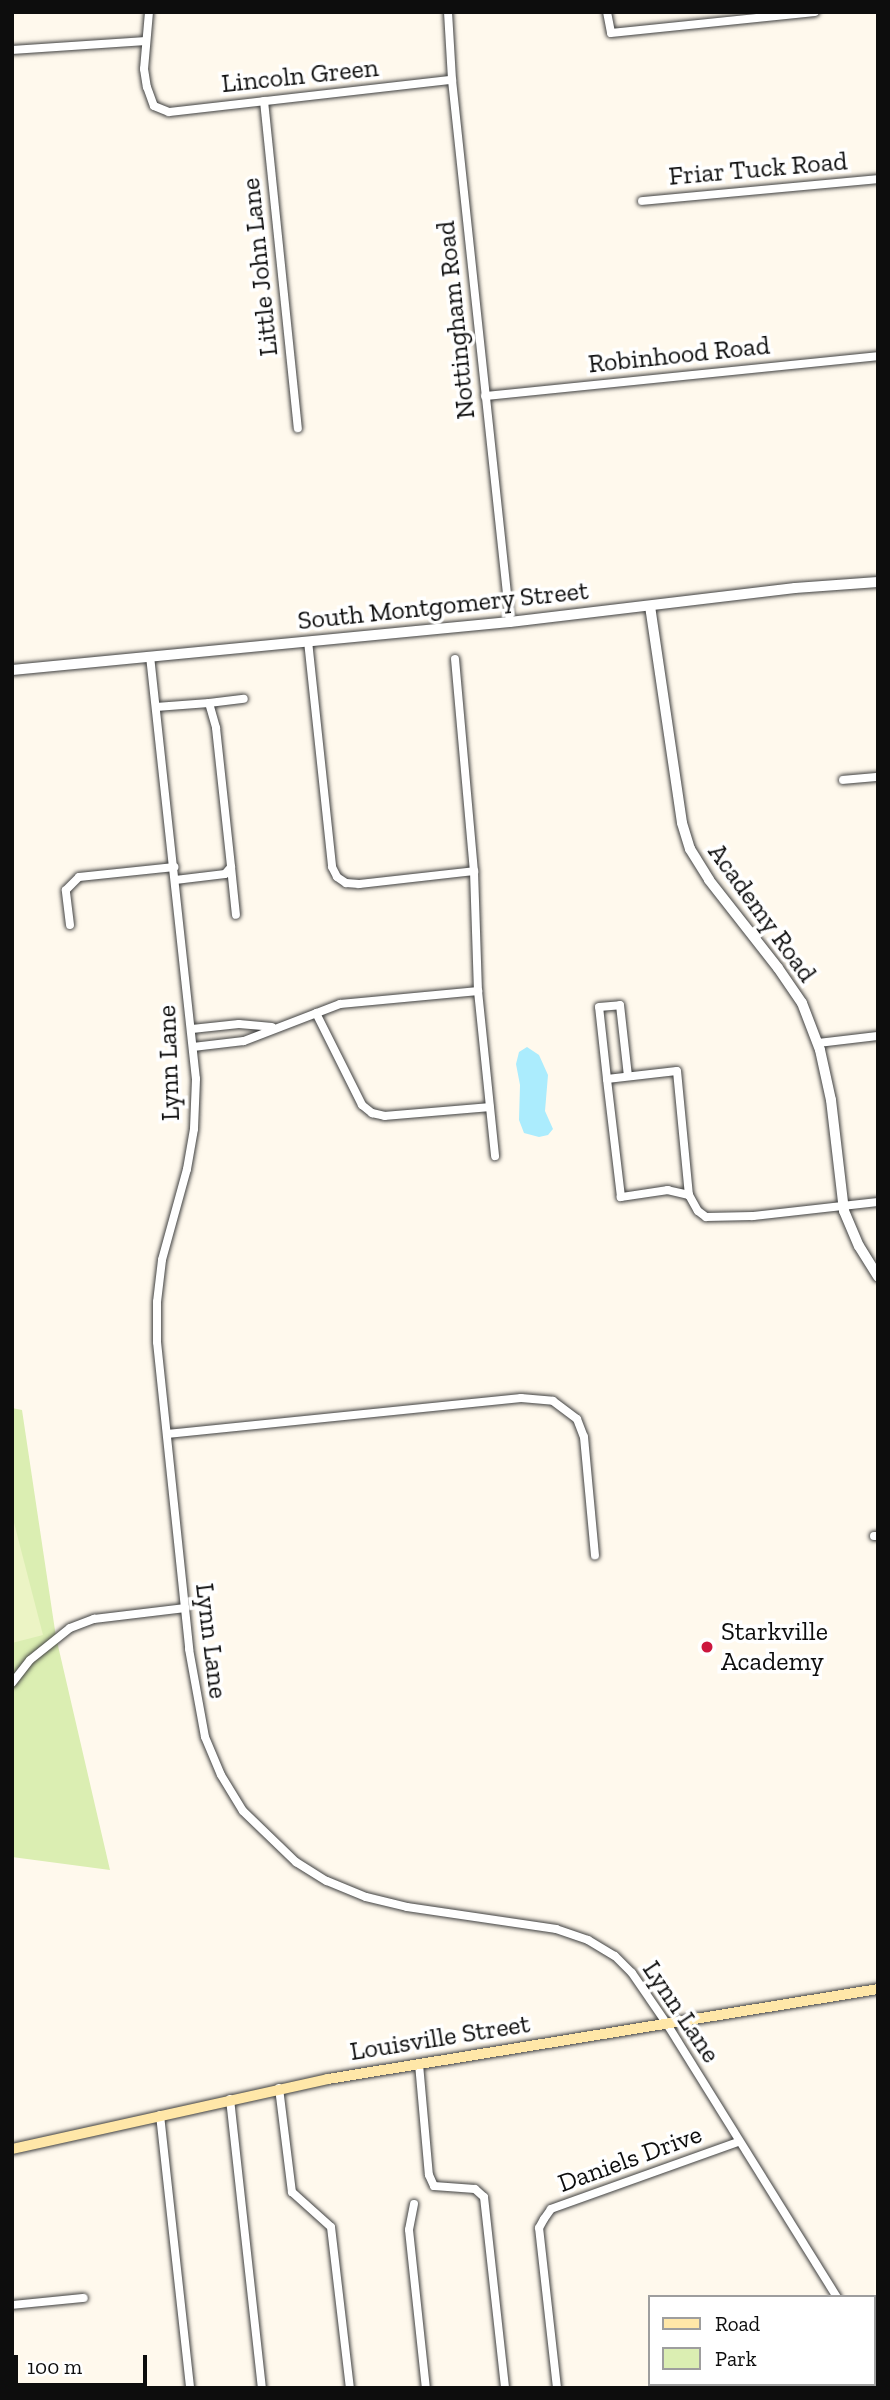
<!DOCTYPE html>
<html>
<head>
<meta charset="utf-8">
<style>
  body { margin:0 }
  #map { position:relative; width:890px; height:2400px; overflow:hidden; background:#fff9ed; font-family:"Zilla Slab",serif }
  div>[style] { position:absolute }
  .green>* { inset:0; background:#dbeeb2 }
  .pitch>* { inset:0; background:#ecf4c5 }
  .water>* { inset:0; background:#abecfd }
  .roads { filter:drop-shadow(0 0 2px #404040) drop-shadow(0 0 2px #404040) }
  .minor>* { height:8px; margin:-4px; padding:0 4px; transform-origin:4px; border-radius:4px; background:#fff }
  .tertiary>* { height:10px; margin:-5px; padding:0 5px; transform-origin:5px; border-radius:5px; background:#fff }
  .secondary>* { height:10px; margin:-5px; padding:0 5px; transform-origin:5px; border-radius:5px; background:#ffe7a8 }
  .dots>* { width:19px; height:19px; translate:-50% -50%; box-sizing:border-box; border:4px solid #fff; border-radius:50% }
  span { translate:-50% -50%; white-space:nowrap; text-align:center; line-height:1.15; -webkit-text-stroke:7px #fff; paint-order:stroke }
  .street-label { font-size:26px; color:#0d0d0d }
  .poi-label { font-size:26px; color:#0d0d0d }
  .left { translate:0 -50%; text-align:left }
  .frame { position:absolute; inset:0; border:14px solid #0d0d0d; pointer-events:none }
  .legend { position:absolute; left:648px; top:2295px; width:228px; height:91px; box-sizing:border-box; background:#fff; border:2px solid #9e9e9e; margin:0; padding:9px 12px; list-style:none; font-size:21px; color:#0d0d0d }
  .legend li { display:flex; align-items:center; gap:14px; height:35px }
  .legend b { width:35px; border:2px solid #9e9e9e }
  .scale { position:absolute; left:14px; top:2355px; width:133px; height:32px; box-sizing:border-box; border:4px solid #0d0d0d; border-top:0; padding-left:9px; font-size:21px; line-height:24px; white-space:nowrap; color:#0d0d0d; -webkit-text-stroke:5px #fff; paint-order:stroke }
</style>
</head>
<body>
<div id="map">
  <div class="green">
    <i style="clip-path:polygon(12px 1408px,22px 1410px,56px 1637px,110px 1870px,12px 1857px)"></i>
  </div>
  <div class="pitch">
    <i style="clip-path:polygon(12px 1515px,43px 1635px,12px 1643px)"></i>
  </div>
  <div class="water">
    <i style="clip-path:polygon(527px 1047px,539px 1055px,548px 1075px,545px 1111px,553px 1129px,548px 1135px,539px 1137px,524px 1133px,519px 1120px,520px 1085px,516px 1064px,519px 1052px)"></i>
  </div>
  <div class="roads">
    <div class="minor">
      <i style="left:149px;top:12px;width:57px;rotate:95deg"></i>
      <i style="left:144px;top:69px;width:18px;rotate:81deg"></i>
      <i style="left:147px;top:87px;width:20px;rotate:70deg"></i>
      <i style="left:154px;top:106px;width:16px;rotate:22deg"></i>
      <i style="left:169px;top:112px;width:285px;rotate:-6.5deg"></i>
      <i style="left:448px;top:12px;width:68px;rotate:86.6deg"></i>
      <i style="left:452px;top:80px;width:545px;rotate:83.89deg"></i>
      <i style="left:607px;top:12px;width:21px;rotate:79deg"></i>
      <i style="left:611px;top:33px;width:205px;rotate:-5.9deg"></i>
      <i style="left:12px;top:50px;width:134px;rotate:-3.8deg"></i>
      <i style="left:264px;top:101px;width:329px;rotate:84.1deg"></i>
      <i style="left:642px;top:201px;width:237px;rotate:-5.3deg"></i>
      <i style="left:485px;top:396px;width:395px;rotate:-5.8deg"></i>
      <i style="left:308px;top:641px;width:227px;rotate:83.9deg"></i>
      <i style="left:332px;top:867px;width:11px;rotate:63deg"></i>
      <i style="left:337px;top:877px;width:11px;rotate:34deg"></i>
      <i style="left:346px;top:883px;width:13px;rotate:4deg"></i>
      <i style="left:359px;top:884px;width:116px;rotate:-6.4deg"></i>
      <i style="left:150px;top:656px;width:425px;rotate:83.8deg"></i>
      <i style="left:196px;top:1079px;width:50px;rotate:92.3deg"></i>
      <i style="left:194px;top:1129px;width:41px;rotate:99.9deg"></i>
      <i style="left:187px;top:1169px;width:94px;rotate:105.4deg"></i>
      <i style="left:162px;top:1260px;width:42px;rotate:96.8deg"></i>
      <i style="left:157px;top:1302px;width:40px;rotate:90deg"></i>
      <i style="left:157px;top:1342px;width:309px;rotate:84deg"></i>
      <i style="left:189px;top:1649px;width:89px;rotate:79.7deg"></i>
      <i style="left:205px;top:1737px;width:41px;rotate:67.2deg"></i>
      <i style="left:221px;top:1775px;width:42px;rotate:58.6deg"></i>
      <i style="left:243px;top:1811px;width:74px;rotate:43.9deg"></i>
      <i style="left:296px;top:1862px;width:36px;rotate:32deg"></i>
      <i style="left:327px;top:1881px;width:42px;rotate:22.3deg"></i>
      <i style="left:366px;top:1897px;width:42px;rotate:13.7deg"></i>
      <i style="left:407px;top:1907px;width:151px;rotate:8.4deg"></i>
      <i style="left:556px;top:1929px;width:34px;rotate:19deg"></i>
      <i style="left:588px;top:1940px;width:31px;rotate:31deg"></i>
      <i style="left:615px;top:1956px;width:24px;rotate:45deg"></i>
      <i style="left:632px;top:1973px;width:62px;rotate:55.5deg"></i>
      <i style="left:667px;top:2024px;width:322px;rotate:58.1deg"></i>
      <i style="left:455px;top:659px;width:213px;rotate:84.9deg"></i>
      <i style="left:474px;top:871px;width:120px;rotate:88.1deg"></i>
      <i style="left:478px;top:991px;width:166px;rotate:84.1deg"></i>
      <i style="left:209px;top:703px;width:35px;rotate:-7deg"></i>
      <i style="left:156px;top:707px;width:53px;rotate:-4.3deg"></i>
      <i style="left:209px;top:703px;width:26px;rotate:74deg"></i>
      <i style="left:216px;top:728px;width:140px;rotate:83.8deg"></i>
      <i style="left:231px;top:867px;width:9px;rotate:131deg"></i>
      <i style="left:225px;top:874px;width:50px;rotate:173.2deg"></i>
      <i style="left:843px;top:780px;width:35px;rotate:-5deg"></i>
      <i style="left:231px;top:867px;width:48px;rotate:84.1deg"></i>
      <i style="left:70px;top:925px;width:35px;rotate:-97deg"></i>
      <i style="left:66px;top:890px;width:18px;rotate:-45deg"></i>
      <i style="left:79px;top:877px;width:96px;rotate:-6deg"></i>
      <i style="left:316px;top:1013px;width:103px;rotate:63.4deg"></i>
      <i style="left:362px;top:1105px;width:13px;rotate:39deg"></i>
      <i style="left:372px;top:1113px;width:13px;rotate:13deg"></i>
      <i style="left:385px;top:1116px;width:105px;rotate:-4.9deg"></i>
      <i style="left:192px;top:1029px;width:47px;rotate:-6.1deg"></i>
      <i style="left:239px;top:1024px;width:33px;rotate:5deg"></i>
      <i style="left:818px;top:1043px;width:60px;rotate:-6.7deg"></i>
      <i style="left:193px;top:1047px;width:51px;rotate:-6.7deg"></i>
      <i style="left:244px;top:1041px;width:103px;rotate:-21.1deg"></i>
      <i style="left:340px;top:1004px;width:139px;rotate:-5.4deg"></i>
      <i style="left:607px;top:1079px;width:72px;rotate:-96.3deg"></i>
      <i style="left:599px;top:1007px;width:21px;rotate:-5deg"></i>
      <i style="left:620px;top:1005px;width:71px;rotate:83.6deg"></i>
      <i style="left:689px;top:1195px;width:22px;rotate:-167deg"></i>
      <i style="left:668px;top:1190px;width:48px;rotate:171.5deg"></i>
      <i style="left:621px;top:1197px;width:119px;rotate:-96.8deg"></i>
      <i style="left:607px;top:1079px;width:70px;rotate:-6.5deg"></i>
      <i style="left:677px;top:1071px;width:125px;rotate:84.5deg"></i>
      <i style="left:689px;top:1195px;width:18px;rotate:61deg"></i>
      <i style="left:698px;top:1211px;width:10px;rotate:37deg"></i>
      <i style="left:706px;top:1217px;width:47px;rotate:-1.2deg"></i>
      <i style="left:753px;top:1216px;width:126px;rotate:-6.4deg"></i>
      <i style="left:167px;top:1434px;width:356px;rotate:-5.8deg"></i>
      <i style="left:521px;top:1398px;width:32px;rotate:5deg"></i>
      <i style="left:553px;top:1401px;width:30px;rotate:37deg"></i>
      <i style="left:577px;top:1419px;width:19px;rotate:69deg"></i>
      <i style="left:584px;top:1437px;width:119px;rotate:84.7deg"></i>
      <i style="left:874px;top:1536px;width:4px"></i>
      <i style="left:12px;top:1683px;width:29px;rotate:-52deg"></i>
      <i style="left:30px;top:1660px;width:51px;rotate:-38.7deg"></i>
      <i style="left:70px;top:1628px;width:26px;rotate:-21deg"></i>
      <i style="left:94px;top:1619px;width:92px;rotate:-6.9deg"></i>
      <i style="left:419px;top:2064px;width:111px;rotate:84.9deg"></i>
      <i style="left:429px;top:2175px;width:12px;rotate:66deg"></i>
      <i style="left:434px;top:2186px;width:41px;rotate:4.2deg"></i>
      <i style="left:475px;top:2189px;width:12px;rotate:42deg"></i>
      <i style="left:484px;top:2197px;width:192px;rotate:83.7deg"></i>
      <i style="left:279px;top:2088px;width:105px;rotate:82.9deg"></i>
      <i style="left:292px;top:2192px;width:52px;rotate:41.9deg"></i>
      <i style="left:331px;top:2227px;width:162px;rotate:83.3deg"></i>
      <i style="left:230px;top:2099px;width:291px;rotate:83.7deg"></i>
      <i style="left:160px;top:2115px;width:275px;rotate:83.7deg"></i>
      <i style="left:414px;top:2204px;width:26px;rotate:101deg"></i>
      <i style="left:409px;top:2230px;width:159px;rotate:83.9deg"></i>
      <i style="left:12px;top:2305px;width:72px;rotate:-5.6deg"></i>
      <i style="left:874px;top:2355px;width:7px;rotate:56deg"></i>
      <i style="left:557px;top:2388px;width:161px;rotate:-96.4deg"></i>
      <i style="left:539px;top:2228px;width:10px;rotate:-61deg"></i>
      <i style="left:544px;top:2219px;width:12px;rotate:-55deg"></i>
      <i style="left:551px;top:2209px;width:199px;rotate:-19.7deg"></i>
    </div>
    <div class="tertiary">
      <i style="left:650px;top:606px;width:219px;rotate:81.6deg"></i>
      <i style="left:682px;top:823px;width:27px;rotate:73deg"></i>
      <i style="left:690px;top:849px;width:36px;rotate:58deg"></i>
      <i style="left:709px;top:880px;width:112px;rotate:51.9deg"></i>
      <i style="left:778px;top:968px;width:42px;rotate:55.6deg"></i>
      <i style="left:802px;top:1003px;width:50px;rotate:69deg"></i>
      <i style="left:820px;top:1050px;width:51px;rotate:77.6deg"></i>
      <i style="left:831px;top:1100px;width:112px;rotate:83.3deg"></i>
      <i style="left:844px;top:1211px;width:38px;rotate:67deg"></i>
      <i style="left:859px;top:1246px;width:36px;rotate:58deg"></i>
      <i style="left:12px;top:670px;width:500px;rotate:-5.51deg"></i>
      <i style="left:510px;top:622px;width:287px;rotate:-6.8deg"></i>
      <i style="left:795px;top:588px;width:83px;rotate:-4.1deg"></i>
    </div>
    <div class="secondary">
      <i style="left:12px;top:2149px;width:324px;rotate:-12.5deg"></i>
      <i style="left:328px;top:2079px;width:557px;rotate:-9.29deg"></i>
    </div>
  </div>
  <div class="dots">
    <i style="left:707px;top:1647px;background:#cc163d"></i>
  </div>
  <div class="street-label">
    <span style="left:300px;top:76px;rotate:-6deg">Lincoln Green</span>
    <span style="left:758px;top:169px;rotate:-5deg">Friar Tuck Road</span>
    <span style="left:260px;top:267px;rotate:-96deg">Little John Lane</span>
    <span style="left:456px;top:320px;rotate:-96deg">Nottingham Road</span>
    <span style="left:679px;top:355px;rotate:-6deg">Robinhood Road</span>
    <span style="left:443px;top:606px;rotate:-6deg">South Montgomery Street</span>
    <span style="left:762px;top:913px;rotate:54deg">Academy Road</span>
    <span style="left:169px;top:1063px;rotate:-92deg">Lynn Lane</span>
    <span style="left:211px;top:1641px;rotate:83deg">Lynn Lane</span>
    <span style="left:681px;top:2012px;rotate:56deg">Lynn Lane</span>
    <span style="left:440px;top:2038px;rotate:-9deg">Louisville Street</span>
    <span style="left:630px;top:2159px;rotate:-20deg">Daniels Drive</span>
  </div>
  <div class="poi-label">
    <span class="left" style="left:721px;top:1647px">Starkville<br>Academy</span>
  </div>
  <div class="frame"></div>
  <ul class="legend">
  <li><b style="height:9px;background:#ffe7a8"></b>Road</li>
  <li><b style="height:19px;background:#dbeeb2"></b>Park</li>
  </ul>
  <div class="scale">100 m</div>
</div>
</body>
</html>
